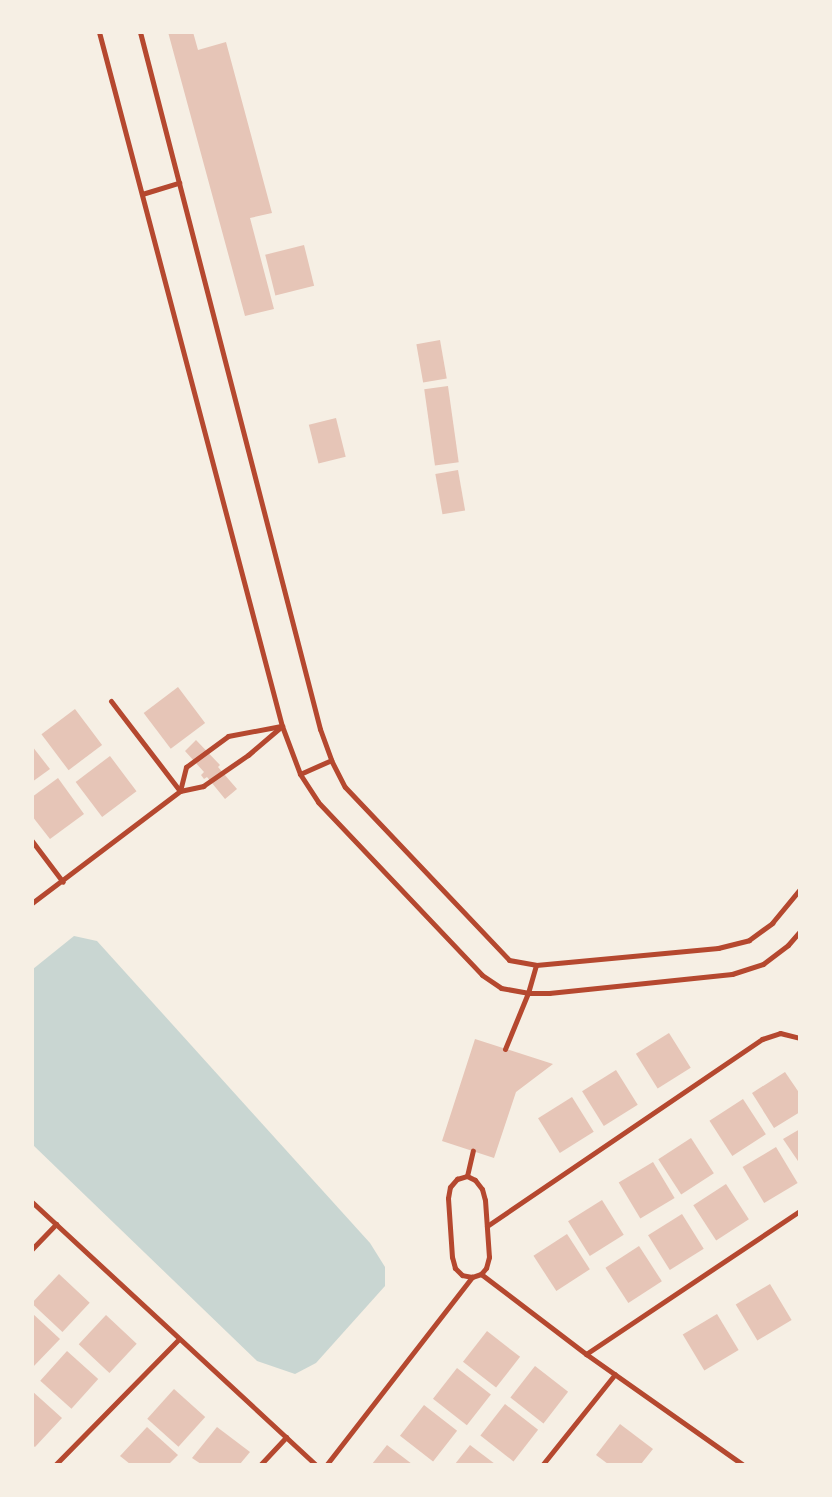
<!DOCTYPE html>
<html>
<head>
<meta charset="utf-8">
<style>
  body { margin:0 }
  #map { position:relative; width:832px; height:1497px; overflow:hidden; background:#f6efe4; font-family:"Crimson Pro",serif }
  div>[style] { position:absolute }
  .water>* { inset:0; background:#c9d6d2 }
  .building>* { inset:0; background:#e6c5b7; transform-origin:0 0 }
  .minor>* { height:5px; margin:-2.5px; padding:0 2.5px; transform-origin:2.5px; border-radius:2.5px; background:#b5482f }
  span { translate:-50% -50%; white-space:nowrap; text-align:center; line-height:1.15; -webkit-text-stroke:4.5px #f6efe4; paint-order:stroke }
  .frame { position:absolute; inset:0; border:34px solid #f6efe4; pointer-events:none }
</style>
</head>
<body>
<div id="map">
  <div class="water">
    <i style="clip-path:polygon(74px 936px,97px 941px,370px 1243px,385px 1267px,385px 1286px,316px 1363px,295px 1374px,257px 1361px,33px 1145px,33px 969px)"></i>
  </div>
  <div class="building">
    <i style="clip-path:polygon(168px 32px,193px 32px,198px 50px,226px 42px,272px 213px,250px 218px,274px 309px,245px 316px)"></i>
    <i style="left:304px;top:245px;width:42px;height:40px;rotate:76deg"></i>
    <i style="left:440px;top:340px;width:39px;height:24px;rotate:80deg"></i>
    <i style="left:448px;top:386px;width:77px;height:24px;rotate:82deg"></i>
    <i style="left:336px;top:418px;width:40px;height:28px;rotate:76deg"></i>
    <i style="left:458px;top:470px;width:41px;height:23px;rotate:80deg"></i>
    <i style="left:178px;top:687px;width:45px;height:43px;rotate:53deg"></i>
    <i style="left:75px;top:709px;width:45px;height:42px;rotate:53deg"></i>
    <i style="clip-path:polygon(196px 740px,220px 765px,218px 767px,237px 789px,225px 799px,207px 777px,204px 779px,201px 775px,204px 772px,185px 751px)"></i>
    <i style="clip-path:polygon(32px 746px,50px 769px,32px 782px)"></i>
    <i style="left:110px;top:756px;width:44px;height:43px;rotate:53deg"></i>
    <i style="clip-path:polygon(58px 778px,84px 814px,50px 839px,32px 816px,32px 797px)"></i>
    <i style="left:669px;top:1033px;width:41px;height:39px;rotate:58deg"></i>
    <i style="clip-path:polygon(475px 1039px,553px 1064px,516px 1092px,494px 1158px,442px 1141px)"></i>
    <i style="left:616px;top:1070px;width:41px;height:40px;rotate:58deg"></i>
    <i style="clip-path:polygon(785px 1072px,800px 1094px,800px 1112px,774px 1128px,752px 1093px)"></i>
    <i style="left:572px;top:1097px;width:41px;height:40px;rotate:58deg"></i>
    <i style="left:743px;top:1099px;width:42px;height:40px;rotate:57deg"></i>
    <i style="clip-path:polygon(800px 1129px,800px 1164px,783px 1139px)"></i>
    <i style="left:691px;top:1138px;width:42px;height:39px;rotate:57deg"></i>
    <i style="left:776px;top:1147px;width:42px;height:39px;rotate:59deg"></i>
    <i style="left:653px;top:1162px;width:42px;height:40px;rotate:59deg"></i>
    <i style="left:726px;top:1184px;width:42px;height:39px;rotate:57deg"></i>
    <i style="left:602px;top:1200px;width:41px;height:40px;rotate:58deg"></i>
    <i style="left:682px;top:1214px;width:41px;height:40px;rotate:58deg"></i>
    <i style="left:567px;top:1234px;width:42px;height:40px;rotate:57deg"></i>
    <i style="left:639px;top:1246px;width:42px;height:40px;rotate:57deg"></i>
    <i style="left:59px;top:1274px;width:42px;height:40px;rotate:43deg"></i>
    <i style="left:770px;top:1284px;width:42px;height:40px;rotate:59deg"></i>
    <i style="clip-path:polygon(32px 1313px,60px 1339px,32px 1368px)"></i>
    <i style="left:717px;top:1314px;width:42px;height:40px;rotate:59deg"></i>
    <i style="left:106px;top:1315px;width:42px;height:40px;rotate:43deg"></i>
    <i style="left:487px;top:1331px;width:42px;height:39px;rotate:38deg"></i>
    <i style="left:67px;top:1351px;width:42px;height:40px;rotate:42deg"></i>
    <i style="left:535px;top:1366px;width:42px;height:40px;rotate:38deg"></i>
    <i style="left:457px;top:1368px;width:43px;height:39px;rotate:38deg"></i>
    <i style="left:174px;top:1389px;width:42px;height:40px;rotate:42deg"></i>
    <i style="clip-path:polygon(32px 1391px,62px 1418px,35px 1447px,32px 1445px)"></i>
    <i style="left:505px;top:1404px;width:42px;height:40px;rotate:38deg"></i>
    <i style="left:424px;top:1405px;width:42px;height:39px;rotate:38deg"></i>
    <i style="clip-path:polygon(620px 1424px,653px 1449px,641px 1464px,608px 1464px,596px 1455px)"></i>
    <i style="clip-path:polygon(147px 1427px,178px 1455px,169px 1464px,130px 1464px,120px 1456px)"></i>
    <i style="clip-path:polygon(217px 1427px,250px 1452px,240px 1464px,201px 1464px,192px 1458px)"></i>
    <i style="clip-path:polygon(387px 1445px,412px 1464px,372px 1464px)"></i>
    <i style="clip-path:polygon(470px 1445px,495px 1464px,455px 1464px)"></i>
  </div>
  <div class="minor">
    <i style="left:99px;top:32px;width:718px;rotate:75.23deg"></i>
    <i style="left:282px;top:726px;width:51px;rotate:69.4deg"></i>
    <i style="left:300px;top:774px;width:33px;rotate:57deg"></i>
    <i style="left:318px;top:802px;width:238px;rotate:46.5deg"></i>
    <i style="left:482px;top:975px;width:23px;rotate:34deg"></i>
    <i style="left:501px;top:988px;width:27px;rotate:10deg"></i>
    <i style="left:528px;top:993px;width:21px"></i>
    <i style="left:549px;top:993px;width:184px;rotate:-5.9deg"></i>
    <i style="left:732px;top:974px;width:33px;rotate:-18deg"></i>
    <i style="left:763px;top:964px;width:31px;rotate:-37deg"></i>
    <i style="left:788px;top:945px;width:18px;rotate:-49deg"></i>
    <i style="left:140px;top:32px;width:720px;rotate:75.52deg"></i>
    <i style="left:320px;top:729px;width:33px;rotate:70deg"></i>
    <i style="left:331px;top:760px;width:30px;rotate:63deg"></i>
    <i style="left:345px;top:787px;width:238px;rotate:46.5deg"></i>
    <i style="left:509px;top:960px;width:27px;rotate:10deg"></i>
    <i style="left:536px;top:965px;width:183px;rotate:-5.3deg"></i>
    <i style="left:718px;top:948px;width:32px;rotate:-14deg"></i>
    <i style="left:749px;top:940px;width:29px;rotate:-36deg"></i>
    <i style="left:772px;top:923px;width:44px;rotate:-50.5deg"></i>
    <i style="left:142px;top:194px;width:39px;rotate:-17deg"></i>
    <i style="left:111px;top:701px;width:113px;rotate:52.5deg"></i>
    <i style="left:300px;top:774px;width:34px;rotate:-24deg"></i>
    <i style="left:180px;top:791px;width:25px;rotate:-76deg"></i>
    <i style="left:186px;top:767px;width:52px;rotate:-36.4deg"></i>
    <i style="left:228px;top:736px;width:54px;rotate:-10.7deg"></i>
    <i style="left:32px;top:841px;width:51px;rotate:52.9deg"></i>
    <i style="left:32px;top:903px;width:186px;rotate:-37.1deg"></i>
    <i style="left:180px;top:791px;width:24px;rotate:-12deg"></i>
    <i style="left:203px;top:786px;width:55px;rotate:-34.6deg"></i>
    <i style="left:248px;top:755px;width:45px;rotate:-40.5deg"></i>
    <i style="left:505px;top:1049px;width:61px;rotate:-67.7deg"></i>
    <i style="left:528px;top:993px;width:29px;rotate:-74deg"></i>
    <i style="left:467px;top:1176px;width:9px;rotate:27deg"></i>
    <i style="left:475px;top:1180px;width:11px;rotate:52deg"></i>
    <i style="left:482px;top:1189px;width:11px;rotate:75deg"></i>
    <i style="left:485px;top:1200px;width:57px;rotate:86deg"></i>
    <i style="left:489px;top:1257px;width:11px;rotate:105deg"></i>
    <i style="left:486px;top:1268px;width:8px;rotate:130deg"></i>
    <i style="left:481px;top:1274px;width:9px;rotate:162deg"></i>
    <i style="left:472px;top:1277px;width:10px;rotate:-169deg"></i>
    <i style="left:462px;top:1275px;width:10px;rotate:-135deg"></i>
    <i style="left:455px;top:1268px;width:11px;rotate:-105deg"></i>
    <i style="left:452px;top:1257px;width:59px;rotate:-93.9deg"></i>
    <i style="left:448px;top:1198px;width:11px;rotate:-80deg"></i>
    <i style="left:450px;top:1187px;width:11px;rotate:-49deg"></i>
    <i style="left:457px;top:1179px;width:10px;rotate:-17deg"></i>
    <i style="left:467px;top:1176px;width:26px;rotate:-77deg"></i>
    <i style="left:32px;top:1202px;width:386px;rotate:42.8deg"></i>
    <i style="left:487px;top:1226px;width:333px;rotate:-34.2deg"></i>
    <i style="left:762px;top:1039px;width:19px;rotate:-18deg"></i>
    <i style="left:780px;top:1033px;width:21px;rotate:14deg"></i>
    <i style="left:32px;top:1249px;width:35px;rotate:-46deg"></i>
    <i style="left:481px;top:1274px;width:132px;rotate:37.3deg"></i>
    <i style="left:586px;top:1354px;width:191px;rotate:35.2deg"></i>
    <i style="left:586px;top:1354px;width:257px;rotate:-33.8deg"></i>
    <i style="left:56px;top:1464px;width:175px;rotate:-45.5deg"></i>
    <i style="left:261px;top:1464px;width:37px;rotate:-47deg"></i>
    <i style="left:327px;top:1464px;width:237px;rotate:-52.2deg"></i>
    <i style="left:543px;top:1464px;width:115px;rotate:-51.3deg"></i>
  </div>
  <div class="frame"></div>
</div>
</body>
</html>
